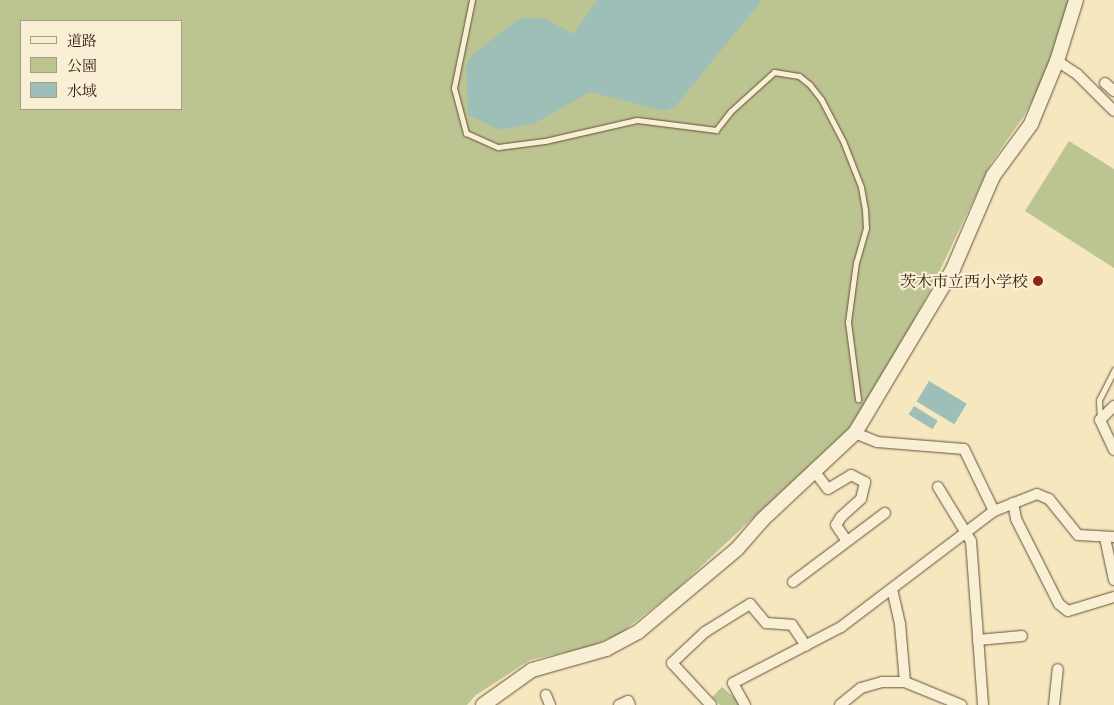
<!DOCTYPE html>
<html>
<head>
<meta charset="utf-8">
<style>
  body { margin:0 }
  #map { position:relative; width:1114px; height:705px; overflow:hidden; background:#f6e7bf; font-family:"Libre Caslon Text","Noto Serif JP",serif }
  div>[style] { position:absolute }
  .green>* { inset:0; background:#bcc592 }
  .water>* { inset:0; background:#9ebfb8; transform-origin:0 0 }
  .roads { filter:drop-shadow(0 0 1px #64503b) drop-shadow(0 0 1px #64503b) }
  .lane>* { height:5px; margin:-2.5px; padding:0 2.5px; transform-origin:2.5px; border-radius:2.5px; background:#f9efd5 }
  .street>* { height:10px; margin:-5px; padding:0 5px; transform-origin:5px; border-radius:5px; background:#f9efd5 }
  .secondary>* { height:14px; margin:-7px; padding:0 7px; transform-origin:7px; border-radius:7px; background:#f9efd5 }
  .dots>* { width:14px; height:14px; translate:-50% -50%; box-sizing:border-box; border:2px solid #f9efd5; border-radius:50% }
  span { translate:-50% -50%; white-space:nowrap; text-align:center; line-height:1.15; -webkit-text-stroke:4px #f9efd5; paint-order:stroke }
  .poi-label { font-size:16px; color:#341d0f }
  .right { translate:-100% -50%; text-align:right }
  .legend { position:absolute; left:20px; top:20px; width:162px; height:90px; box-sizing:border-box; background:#f9efd5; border:1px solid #aa9b86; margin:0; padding:6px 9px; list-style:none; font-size:15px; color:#341d0f }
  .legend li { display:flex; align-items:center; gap:10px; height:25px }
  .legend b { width:25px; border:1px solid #aa9b86 }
</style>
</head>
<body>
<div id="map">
  <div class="green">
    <i style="clip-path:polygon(evenodd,0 0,1069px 0,1042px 82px,1024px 116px,991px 163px,931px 289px,889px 366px,849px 428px,677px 589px,621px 633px,589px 647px,530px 660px,476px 695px,467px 705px,0 705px,0 0,21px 21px,181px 21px,181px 109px,21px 109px,21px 21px)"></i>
    <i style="clip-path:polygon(1069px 141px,1114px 169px,1114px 268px,1025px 211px)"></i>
    <i style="clip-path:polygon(722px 687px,735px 698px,739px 705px,720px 705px,712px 697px)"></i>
  </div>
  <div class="water">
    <i style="clip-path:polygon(597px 0,762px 0,675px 107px,664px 111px,590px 92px,533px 124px,500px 130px,468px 115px,466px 66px,472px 55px,520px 18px,544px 18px,573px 34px)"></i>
    <i style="left:929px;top:381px;width:44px;height:24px;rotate:31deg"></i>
    <i style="left:914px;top:406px;width:28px;height:10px;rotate:32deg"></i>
  </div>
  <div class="roads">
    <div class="lane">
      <i style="left:472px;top:0;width:90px;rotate:101.6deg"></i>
      <i style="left:454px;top:88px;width:47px;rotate:75.1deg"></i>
      <i style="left:466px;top:133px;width:35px;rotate:24deg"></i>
      <i style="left:498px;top:147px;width:47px;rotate:-7.3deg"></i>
      <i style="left:545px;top:141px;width:94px;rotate:-12.9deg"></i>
      <i style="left:637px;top:120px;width:80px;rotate:7.2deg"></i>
      <i style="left:716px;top:130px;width:24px;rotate:-52deg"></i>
      <i style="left:731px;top:111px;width:58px;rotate:-42.2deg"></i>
      <i style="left:774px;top:72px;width:25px;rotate:9deg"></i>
      <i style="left:799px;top:76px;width:14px;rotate:39deg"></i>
      <i style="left:810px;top:85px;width:18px;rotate:52deg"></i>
      <i style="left:821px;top:99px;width:47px;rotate:62.4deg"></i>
      <i style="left:843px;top:141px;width:49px;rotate:68.6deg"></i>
      <i style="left:861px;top:187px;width:23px;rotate:80deg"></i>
      <i style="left:865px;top:210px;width:18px;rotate:87deg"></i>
      <i style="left:866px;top:228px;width:35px;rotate:106deg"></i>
      <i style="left:856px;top:262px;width:61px;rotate:97.6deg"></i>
      <i style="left:848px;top:322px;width:78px;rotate:82.6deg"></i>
      <i style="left:1100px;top:420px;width:20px;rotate:-93deg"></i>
      <i style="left:1099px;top:400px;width:34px;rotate:-63deg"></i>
    </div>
    <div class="street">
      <i style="left:1057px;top:61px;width:24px;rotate:33deg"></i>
      <i style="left:1077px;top:74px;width:52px;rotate:45deg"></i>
      <i style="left:1105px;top:83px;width:12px;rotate:42deg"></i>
      <i style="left:1114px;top:406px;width:20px;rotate:135deg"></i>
      <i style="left:1100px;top:420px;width:33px;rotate:65deg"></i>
      <i style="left:855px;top:433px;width:24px;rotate:22deg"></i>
      <i style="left:877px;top:442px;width:87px;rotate:4.6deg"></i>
      <i style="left:964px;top:449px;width:69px;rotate:64.2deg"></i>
      <i style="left:994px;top:511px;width:46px;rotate:-21.6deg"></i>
      <i style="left:1037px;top:494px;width:13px;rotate:23deg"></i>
      <i style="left:1049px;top:499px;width:46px;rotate:51.1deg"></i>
      <i style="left:1078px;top:535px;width:36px;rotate:3deg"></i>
      <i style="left:815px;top:472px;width:21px;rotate:53deg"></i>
      <i style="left:828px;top:489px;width:27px;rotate:-31deg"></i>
      <i style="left:851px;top:475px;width:16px;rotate:27deg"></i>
      <i style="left:865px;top:482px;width:17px;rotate:103deg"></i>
      <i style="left:861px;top:499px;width:27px;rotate:138deg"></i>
      <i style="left:841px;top:517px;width:9px;rotate:122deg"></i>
      <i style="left:836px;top:525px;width:18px;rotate:56deg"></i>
      <i style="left:938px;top:487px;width:63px;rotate:58.6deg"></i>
      <i style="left:971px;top:541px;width:164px;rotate:85.8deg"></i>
      <i style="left:1013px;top:503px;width:16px;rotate:79deg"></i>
      <i style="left:1016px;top:519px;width:95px;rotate:63.2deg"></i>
      <i style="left:1059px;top:604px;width:11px;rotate:38deg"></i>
      <i style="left:1068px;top:611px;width:48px;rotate:-16.9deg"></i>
      <i style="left:1105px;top:538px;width:43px;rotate:77.9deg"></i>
      <i style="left:793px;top:582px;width:115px;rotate:-36.9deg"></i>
      <i style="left:892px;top:589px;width:36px;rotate:77deg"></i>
      <i style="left:900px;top:624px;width:58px;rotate:85.1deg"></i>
      <i style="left:978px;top:640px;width:44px;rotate:-5.2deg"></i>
      <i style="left:546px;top:695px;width:11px;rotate:68deg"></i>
      <i style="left:619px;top:705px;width:10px;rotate:-24deg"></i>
      <i style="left:628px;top:701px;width:4px;rotate:63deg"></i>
      <i style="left:711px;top:705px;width:57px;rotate:-132.9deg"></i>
      <i style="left:672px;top:663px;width:45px;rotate:-43.2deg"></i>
      <i style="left:705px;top:632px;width:53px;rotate:-31.9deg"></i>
      <i style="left:750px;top:604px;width:25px;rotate:50deg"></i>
      <i style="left:766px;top:623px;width:26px;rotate:4deg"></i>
      <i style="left:792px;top:625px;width:25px;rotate:56deg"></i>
      <i style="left:745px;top:705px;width:25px;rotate:-119deg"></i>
      <i style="left:733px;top:683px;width:122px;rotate:-27.4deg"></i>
      <i style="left:841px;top:627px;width:192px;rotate:-37.2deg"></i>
      <i style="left:840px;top:705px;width:27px;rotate:-39deg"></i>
      <i style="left:861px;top:688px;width:22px;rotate:-16deg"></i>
      <i style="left:882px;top:682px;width:23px"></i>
      <i style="left:905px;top:682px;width:61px;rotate:22.3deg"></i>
      <i style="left:1054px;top:705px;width:36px;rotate:-84deg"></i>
    </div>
    <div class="secondary">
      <i style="left:483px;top:705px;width:60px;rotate:-35.5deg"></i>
      <i style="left:532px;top:670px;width:77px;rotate:-15.8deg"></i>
      <i style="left:606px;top:649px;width:36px;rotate:-28deg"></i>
      <i style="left:638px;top:632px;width:129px;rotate:-40deg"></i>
      <i style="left:737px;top:549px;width:38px;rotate:-49deg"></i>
      <i style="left:762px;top:520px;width:127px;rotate:-43.1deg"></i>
      <i style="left:855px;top:433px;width:191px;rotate:-59.1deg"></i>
      <i style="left:953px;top:269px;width:101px;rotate:-66.7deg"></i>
      <i style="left:993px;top:176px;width:64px;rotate:-53.8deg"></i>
      <i style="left:1031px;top:124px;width:68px;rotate:-67.6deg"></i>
      <i style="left:1057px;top:61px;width:64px;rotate:-72.7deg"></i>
    </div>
  </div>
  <div class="dots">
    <i style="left:1038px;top:281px;background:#8f2418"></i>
  </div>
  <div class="poi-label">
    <span class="right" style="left:1028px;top:281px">茨木市立西小学校</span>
  </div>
  <ul class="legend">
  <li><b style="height:6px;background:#f9efd5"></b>道路</li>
  <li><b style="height:14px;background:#bcc592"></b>公園</li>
  <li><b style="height:14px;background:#9ebfb8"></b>水域</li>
  </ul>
</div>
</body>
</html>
